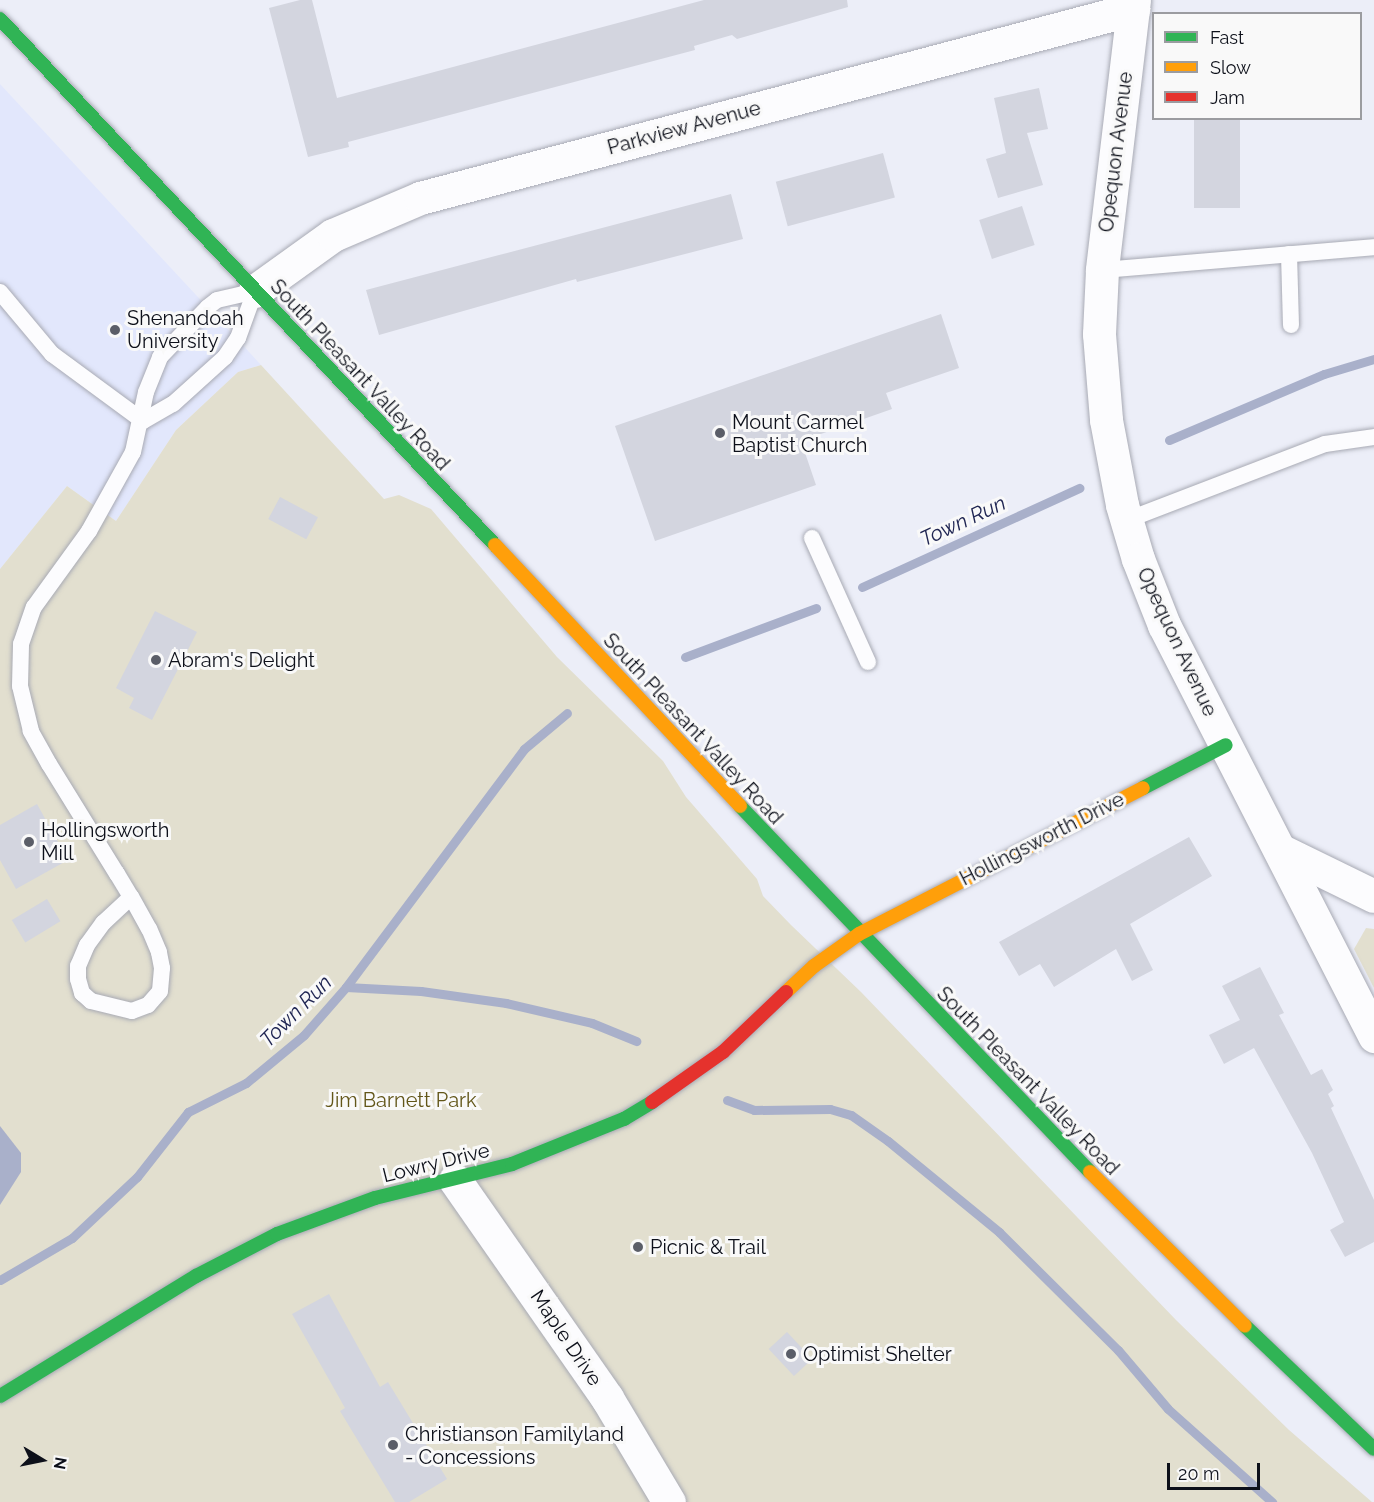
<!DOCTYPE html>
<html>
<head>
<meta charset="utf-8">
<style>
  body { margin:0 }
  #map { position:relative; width:1374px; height:1502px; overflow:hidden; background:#eceef8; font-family:Raleway,sans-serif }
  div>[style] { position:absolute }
  .built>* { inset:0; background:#e2e7fc }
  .green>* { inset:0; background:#e2dfcf }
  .water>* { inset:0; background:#a9b0ca }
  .stream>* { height:9px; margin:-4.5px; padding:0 4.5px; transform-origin:4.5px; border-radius:4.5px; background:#a9b0ca }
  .building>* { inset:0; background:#d3d5df; transform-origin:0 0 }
  .roads { filter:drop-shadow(0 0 2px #a8aab4) drop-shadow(0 0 2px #a8aab4) }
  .lane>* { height:16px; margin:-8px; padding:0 8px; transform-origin:8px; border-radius:8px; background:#fcfcfe }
  .street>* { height:33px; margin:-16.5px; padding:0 16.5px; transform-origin:16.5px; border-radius:16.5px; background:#fcfcfe }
  .fast>* { height:14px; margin:-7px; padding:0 7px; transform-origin:7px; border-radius:7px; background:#30b455 }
  .slow>* { height:14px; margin:-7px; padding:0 7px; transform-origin:7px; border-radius:7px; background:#ff9f0a }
  .jam>* { height:14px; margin:-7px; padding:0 7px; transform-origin:7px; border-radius:7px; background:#e5322d }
  .dots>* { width:16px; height:16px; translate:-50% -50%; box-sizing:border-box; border:3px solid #f9f9f9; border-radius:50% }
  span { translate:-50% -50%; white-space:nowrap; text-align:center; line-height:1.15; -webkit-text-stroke:6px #f9f9f9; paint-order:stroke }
  .street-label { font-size:20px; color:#0d101a }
  .poi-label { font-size:20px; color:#0d101a }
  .left { translate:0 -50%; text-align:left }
  .park-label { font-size:20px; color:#625619 }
  .water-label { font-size:21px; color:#202653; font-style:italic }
  .legend { position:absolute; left:1152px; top:12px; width:210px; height:108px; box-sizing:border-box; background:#f9f9f9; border:2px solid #9b9ca0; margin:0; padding:8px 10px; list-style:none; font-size:18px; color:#0d101a }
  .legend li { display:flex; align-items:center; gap:12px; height:30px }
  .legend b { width:30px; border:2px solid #9b9ca0 }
  .north { position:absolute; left:12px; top:1430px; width:60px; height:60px; -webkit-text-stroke:4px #f9f9f9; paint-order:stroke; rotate:100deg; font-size:16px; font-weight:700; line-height:24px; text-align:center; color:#0d101a }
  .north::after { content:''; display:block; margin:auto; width:21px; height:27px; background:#0d101a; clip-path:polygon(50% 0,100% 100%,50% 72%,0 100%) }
  .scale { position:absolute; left:1167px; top:1463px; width:93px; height:27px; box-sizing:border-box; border:3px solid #0d101a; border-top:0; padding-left:8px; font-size:18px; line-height:21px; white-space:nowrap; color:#0d101a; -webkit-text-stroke:4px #f9f9f9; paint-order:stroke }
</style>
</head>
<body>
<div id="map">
  <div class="built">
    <i style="clip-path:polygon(0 84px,261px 365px,238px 372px,176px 430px,116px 521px,67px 486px,0 569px)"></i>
  </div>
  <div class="green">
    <i style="clip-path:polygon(261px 365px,384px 499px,399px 495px,431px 509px,557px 657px,663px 761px,686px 797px,757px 879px,763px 896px,791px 925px,861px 992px,1176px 1320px,1289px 1430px,1372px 1502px,0 1502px,0 569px,67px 486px,116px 521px,176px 430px,238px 372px)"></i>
    <i style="clip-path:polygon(1366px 928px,1374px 929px,1374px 988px,1354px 949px)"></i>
  </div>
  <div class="water">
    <i style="clip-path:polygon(0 1126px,21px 1153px,21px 1172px,0 1205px)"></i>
  </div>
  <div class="stream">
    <i style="left:1169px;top:440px;width:168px;rotate:-23.1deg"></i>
    <i style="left:1324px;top:374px;width:52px;rotate:-16.7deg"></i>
    <i style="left:862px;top:587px;width:239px;rotate:-24.5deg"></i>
    <i style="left:685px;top:657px;width:140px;rotate:-20.5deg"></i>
    <i style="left:346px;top:987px;width:75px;rotate:3.1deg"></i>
    <i style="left:421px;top:991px;width:86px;rotate:8deg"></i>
    <i style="left:506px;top:1003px;width:88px;rotate:13.1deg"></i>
    <i style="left:592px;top:1023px;width:48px;rotate:22.2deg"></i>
    <i style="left:727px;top:1100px;width:29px;rotate:20deg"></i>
    <i style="left:754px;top:1110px;width:76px;rotate:-0.8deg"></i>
    <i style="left:830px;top:1109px;width:22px;rotate:16deg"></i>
    <i style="left:851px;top:1115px;width:45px;rotate:35.1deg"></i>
    <i style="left:888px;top:1141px;width:144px;rotate:39.3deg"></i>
    <i style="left:999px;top:1232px;width:168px;rotate:44.8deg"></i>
    <i style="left:1118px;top:1350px;width:77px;rotate:49.7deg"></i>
    <i style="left:1168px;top:1409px;width:140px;rotate:41.8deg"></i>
    <i style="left:0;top:1280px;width:83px;rotate:-30.3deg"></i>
    <i style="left:72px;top:1238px;width:89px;rotate:-43.2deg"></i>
    <i style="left:137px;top:1177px;width:83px;rotate:-51.9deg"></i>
    <i style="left:188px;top:1112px;width:65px;rotate:-26.6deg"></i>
    <i style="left:246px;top:1083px;width:75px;rotate:-39.6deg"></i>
    <i style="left:304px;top:1035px;width:64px;rotate:-48.8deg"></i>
    <i style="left:346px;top:987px;width:297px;rotate:-53.2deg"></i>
    <i style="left:524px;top:749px;width:56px;rotate:-39.9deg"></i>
  </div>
  <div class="building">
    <i style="clip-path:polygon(300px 0,312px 0,337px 98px,704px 0,847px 0,848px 7px,737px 39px,732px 35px,694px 46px,695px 50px,348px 142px,349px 147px,308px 157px,269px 8px)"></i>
    <i style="clip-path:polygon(1039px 88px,1048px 129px,1027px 133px,1043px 185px,998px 198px,986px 159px,1006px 153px,994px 98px)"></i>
    <i style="left:1194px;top:118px;width:46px;height:90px"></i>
    <i style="left:883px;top:153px;width:46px;height:111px;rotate:75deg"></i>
    <i style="clip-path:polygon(731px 194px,743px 239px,577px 282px,576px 279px,379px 335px,366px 290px)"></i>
    <i style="left:1022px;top:206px;width:41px;height:45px;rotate:72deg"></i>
    <i style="clip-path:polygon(941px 314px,959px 368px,886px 393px,892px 409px,801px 441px,816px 485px,655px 541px,615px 426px)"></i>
    <i style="left:280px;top:497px;width:43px;height:25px;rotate:28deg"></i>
    <i style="clip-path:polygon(155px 611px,197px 632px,152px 720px,129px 708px,134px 698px,116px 688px)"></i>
    <i style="clip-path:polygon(37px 804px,68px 860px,16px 889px,0 860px,0 825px)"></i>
    <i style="clip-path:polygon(1189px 837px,1212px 876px,1130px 924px,1153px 970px,1132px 981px,1116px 949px,1054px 987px,1040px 964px,1019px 976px,999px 942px)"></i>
    <i style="left:47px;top:899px;width:26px;height:41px;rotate:59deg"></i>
    <i style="clip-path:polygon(1260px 967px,1284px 1013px,1279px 1015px,1311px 1075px,1322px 1069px,1333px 1090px,1328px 1094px,1334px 1106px,1331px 1108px,1374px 1200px,1374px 1242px,1345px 1257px,1330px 1230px,1344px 1222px,1312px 1153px,1254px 1048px,1224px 1064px,1209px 1035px,1240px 1020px,1222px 986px)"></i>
    <i style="clip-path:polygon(329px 1294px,380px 1387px,388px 1382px,447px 1479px,409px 1502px,395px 1502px,340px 1411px,345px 1408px,292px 1314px)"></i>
    <i style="left:787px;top:1332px;width:37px;height:25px;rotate:47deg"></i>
  </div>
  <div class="roads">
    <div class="lane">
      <i style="left:1289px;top:254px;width:71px;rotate:88.4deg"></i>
      <i style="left:1102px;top:270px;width:273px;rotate:-4.8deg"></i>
      <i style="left:0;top:292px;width:81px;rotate:50deg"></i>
      <i style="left:52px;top:354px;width:113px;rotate:36.4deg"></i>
      <i style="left:143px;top:421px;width:34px;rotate:-30deg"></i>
      <i style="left:173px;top:404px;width:70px;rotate:-42.1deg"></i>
      <i style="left:225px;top:357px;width:23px;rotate:-56deg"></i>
      <i style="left:238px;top:338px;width:50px;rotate:-70.1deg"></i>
      <i style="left:1127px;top:520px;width:212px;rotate:-21deg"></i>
      <i style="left:1325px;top:444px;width:49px;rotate:-8.1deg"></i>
      <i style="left:812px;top:538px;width:136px;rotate:65.7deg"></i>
      <i style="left:131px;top:897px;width:38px;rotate:137deg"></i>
      <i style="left:103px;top:923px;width:27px;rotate:126deg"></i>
      <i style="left:87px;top:945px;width:23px;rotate:113deg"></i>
      <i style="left:78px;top:966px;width:13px;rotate:90deg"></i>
      <i style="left:78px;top:979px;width:15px;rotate:74deg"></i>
      <i style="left:82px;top:993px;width:12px;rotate:42deg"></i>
      <i style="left:91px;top:1001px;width:42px;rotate:13.7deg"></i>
      <i style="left:132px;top:1011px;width:17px;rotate:-21deg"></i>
      <i style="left:148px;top:1005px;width:18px;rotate:-49deg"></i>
      <i style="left:160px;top:991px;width:23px;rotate:-85deg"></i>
      <i style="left:162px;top:968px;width:16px;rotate:-101deg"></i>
      <i style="left:159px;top:952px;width:25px;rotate:-113deg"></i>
      <i style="left:149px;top:929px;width:37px;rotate:-119deg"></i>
      <i style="left:131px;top:897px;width:27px;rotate:-121deg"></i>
      <i style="left:117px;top:874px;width:129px;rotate:-121.7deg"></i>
      <i style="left:49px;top:764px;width:38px;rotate:-119deg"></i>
      <i style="left:31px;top:731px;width:46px;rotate:-103.7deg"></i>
      <i style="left:20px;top:686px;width:42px;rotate:-88.6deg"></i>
      <i style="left:21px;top:644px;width:39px;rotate:-71deg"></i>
      <i style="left:34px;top:607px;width:94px;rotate:-54.1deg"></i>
      <i style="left:89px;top:531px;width:90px;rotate:-60.9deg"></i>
      <i style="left:133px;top:452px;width:61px;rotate:-77.8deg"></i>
      <i style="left:146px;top:392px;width:38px;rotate:-68deg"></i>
      <i style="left:160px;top:357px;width:69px;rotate:-46.2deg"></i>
      <i style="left:208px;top:307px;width:11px;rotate:-38deg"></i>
      <i style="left:217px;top:300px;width:39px;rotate:-13deg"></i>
    </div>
    <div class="street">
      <i style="left:1134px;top:0;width:272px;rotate:96.8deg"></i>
      <i style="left:1102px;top:270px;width:64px;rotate:92.7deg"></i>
      <i style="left:1099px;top:334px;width:86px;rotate:85.3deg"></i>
      <i style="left:1106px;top:420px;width:86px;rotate:79.3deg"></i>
      <i style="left:1122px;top:505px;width:56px;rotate:73.5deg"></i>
      <i style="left:1138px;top:559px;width:71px;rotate:68.5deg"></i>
      <i style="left:1164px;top:625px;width:462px;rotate:62.9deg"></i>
      <i style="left:255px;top:291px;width:96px;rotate:-35.7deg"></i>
      <i style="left:333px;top:235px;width:95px;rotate:-23deg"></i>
      <i style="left:420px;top:198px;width:738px;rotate:-14.85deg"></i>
      <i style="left:1282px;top:851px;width:102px;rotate:26.1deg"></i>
      <i style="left:455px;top:1180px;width:266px;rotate:55.1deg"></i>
      <i style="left:607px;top:1398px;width:121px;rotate:59.2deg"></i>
    </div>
    <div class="fast">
      <i style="left:0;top:19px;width:722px;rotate:46.74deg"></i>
      <i style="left:1143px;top:788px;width:93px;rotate:-27.4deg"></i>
      <i style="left:740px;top:806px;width:506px;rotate:46.28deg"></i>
      <i style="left:1245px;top:1326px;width:178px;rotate:43.6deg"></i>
      <i style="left:0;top:1396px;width:230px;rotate:-31.5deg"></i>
      <i style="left:196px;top:1276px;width:91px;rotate:-27.4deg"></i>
      <i style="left:277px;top:1234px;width:104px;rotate:-20.2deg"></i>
      <i style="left:375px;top:1198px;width:141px;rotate:-13.9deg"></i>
      <i style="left:512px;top:1164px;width:121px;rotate:-21.9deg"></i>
      <i style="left:624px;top:1119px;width:33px;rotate:-31deg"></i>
    </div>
    <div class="slow">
      <i style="left:495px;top:545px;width:358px;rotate:46.8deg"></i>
      <i style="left:786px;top:992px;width:38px;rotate:-43deg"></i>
      <i style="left:814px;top:966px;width:55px;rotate:-35.4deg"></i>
      <i style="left:859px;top:934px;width:319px;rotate:-27.2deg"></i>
      <i style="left:1090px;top:1172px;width:218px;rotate:44.8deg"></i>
    </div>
    <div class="jam">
      <i style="left:652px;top:1102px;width:87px;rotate:-35.2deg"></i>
      <i style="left:723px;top:1052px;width:87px;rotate:-43.6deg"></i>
    </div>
  </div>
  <div class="dots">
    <i style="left:115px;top:330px;background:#5b5e68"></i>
    <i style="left:720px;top:433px;background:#5b5e68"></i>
    <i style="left:156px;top:660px;background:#5b5e68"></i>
    <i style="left:29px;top:842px;background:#5b5e68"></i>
    <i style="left:638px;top:1247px;background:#5b5e68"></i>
    <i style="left:791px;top:1354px;background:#5b5e68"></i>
    <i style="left:393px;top:1445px;background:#5b5e68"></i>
  </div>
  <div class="street-label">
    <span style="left:684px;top:128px;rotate:-15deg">Parkview Avenue</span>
    <span style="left:1116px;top:152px;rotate:-83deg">Opequon Avenue</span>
    <span style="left:360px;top:375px;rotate:47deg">South Pleasant Valley Road</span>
    <span style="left:1177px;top:642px;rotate:65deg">Opequon Avenue</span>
    <span style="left:693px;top:729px;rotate:47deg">South Pleasant Valley Road</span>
    <span style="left:1042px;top:839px;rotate:-27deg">Hollingsworth Drive</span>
    <span style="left:1028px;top:1081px;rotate:46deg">South Pleasant Valley Road</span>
    <span style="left:436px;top:1163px;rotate:-14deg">Lowry Drive</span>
    <span style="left:566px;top:1338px;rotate:56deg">Maple Drive</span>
  </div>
  <div class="poi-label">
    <span class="left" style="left:127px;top:330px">Shenandoah<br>University</span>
    <span class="left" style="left:732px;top:434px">Mount Carmel<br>Baptist Church</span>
    <span class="left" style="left:168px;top:660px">Abram's Delight</span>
    <span class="left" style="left:41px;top:842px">Hollingsworth<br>Mill</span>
    <span class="left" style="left:650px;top:1247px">Picnic &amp; Trail</span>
    <span class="left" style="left:803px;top:1354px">Optimist Shelter</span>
    <span class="left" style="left:405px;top:1446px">Christianson Familyland<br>- Concessions</span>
  </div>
  <div class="park-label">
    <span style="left:401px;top:1100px">Jim Barnett Park</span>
  </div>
  <div class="water-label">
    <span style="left:963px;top:521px;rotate:-25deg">Town Run</span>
    <span style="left:296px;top:1011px;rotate:-45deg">Town Run</span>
  </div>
  <ul class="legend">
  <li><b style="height:8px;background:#30b455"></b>Fast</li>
  <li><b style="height:8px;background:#ff9f0a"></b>Slow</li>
  <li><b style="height:8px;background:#e5322d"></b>Jam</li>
  </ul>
  <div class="north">N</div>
  <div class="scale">20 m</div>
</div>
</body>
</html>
